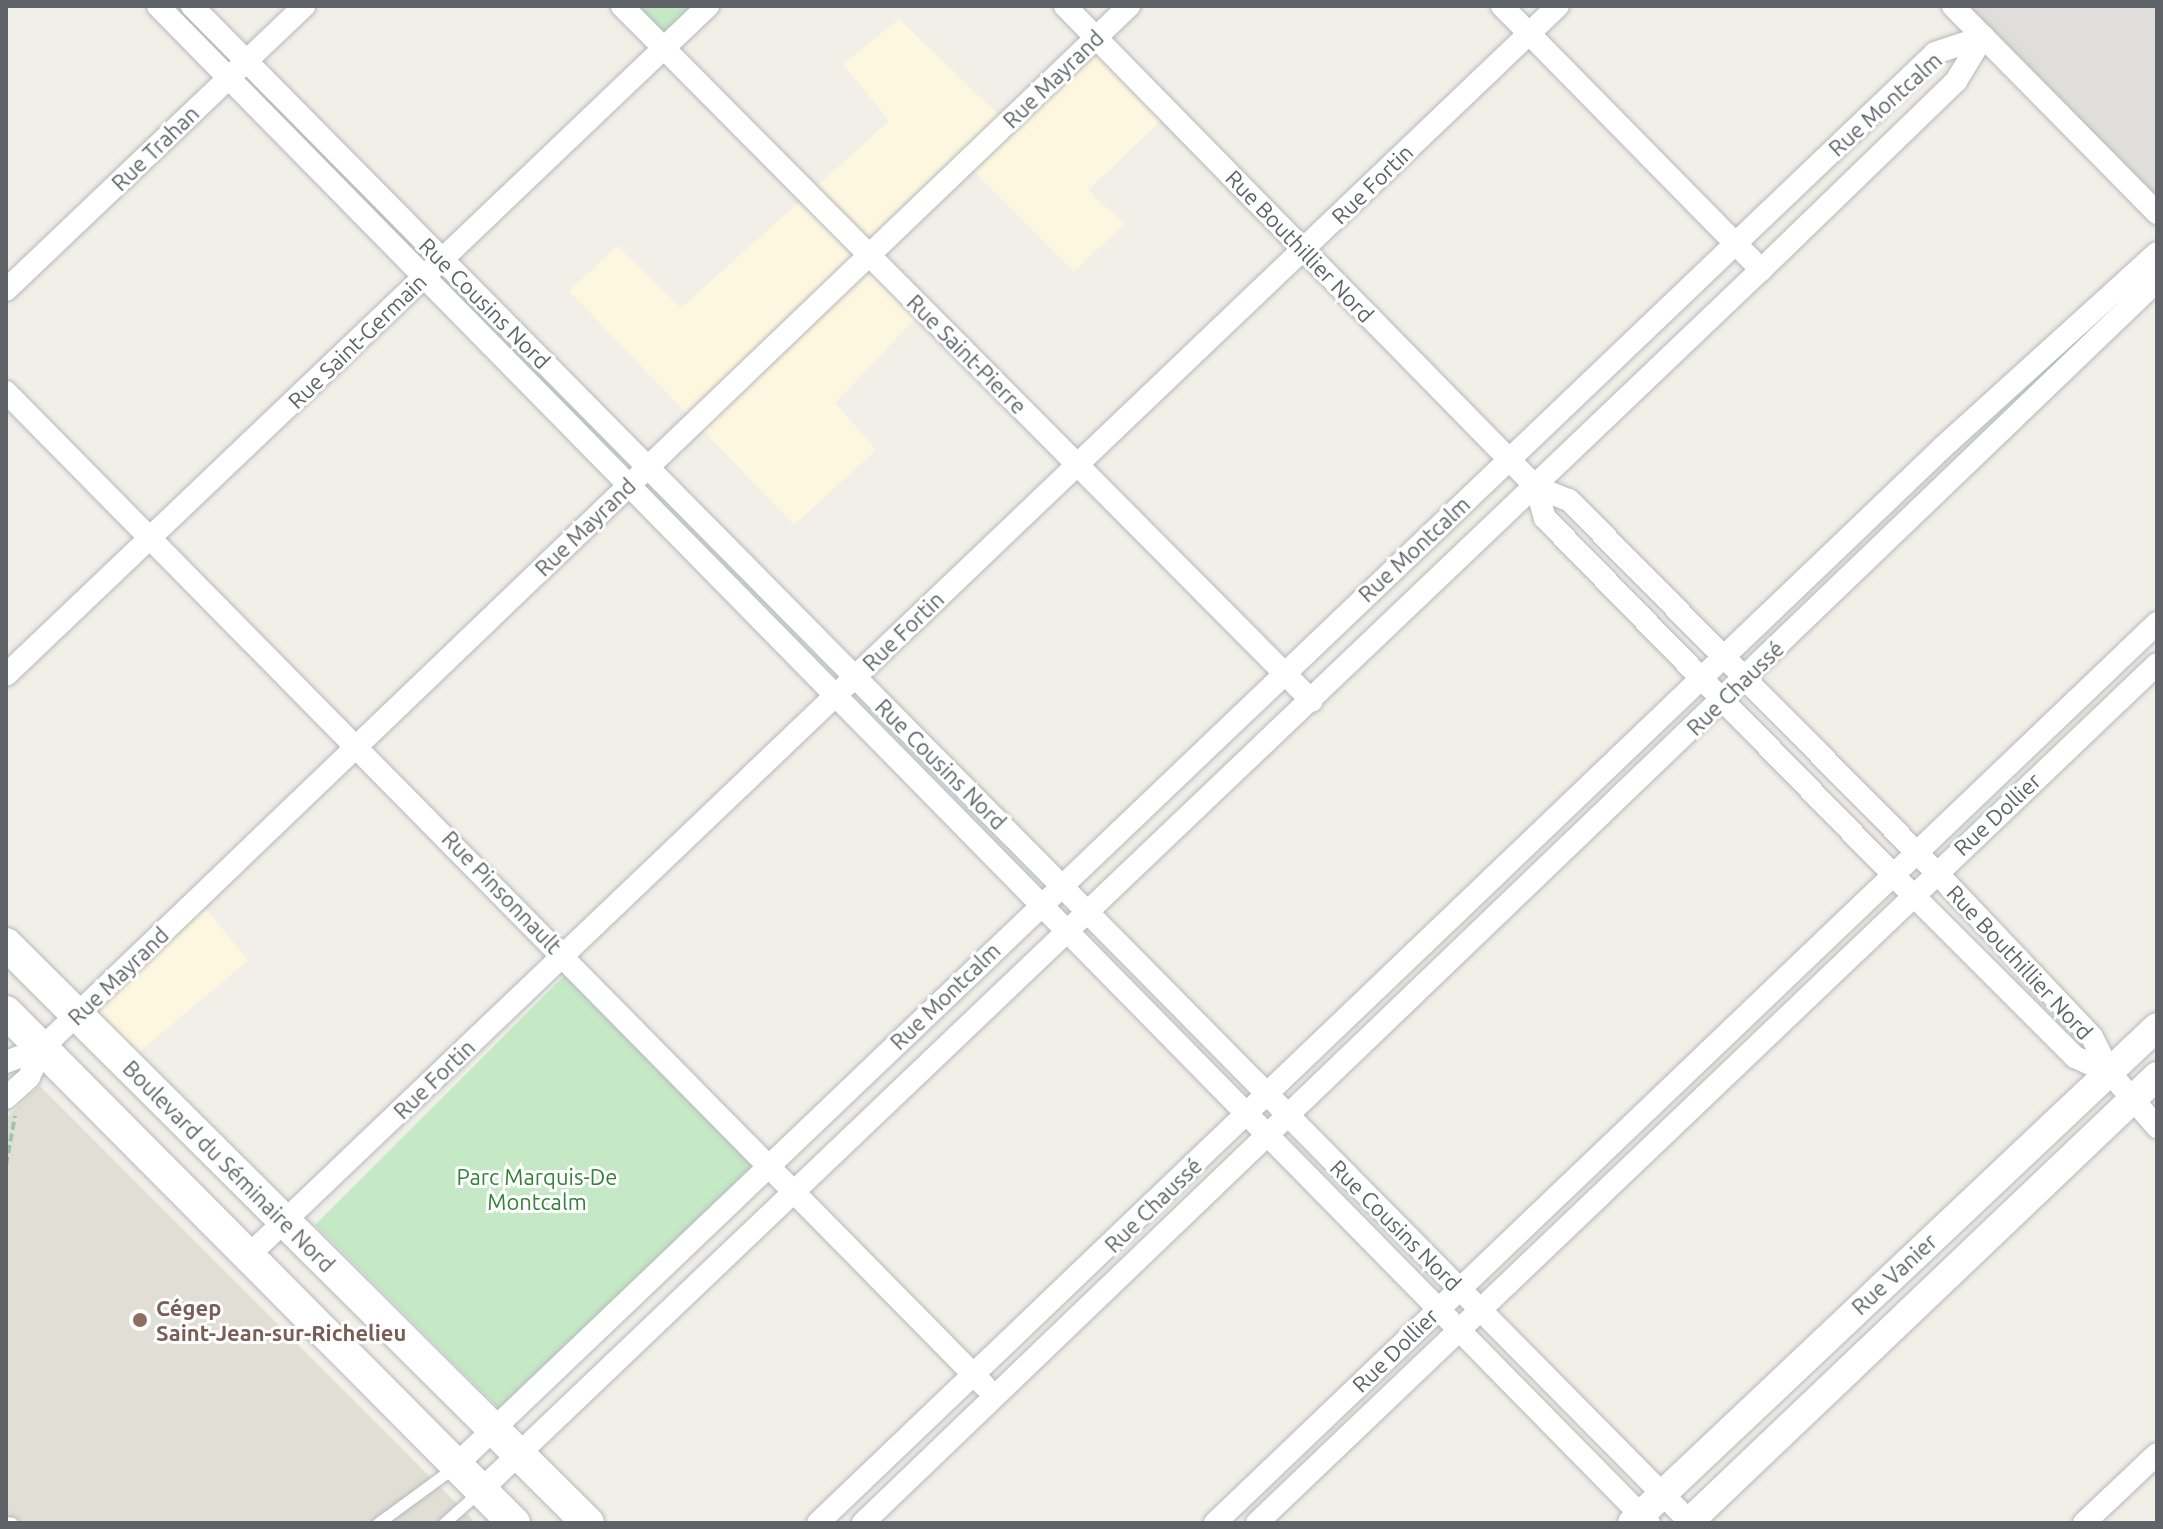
<!DOCTYPE html>
<html>
<head>
<meta charset="utf-8">
<style>
  body { margin:0 }
  #map { position:relative; width:2163px; height:1529px; overflow:hidden; background:#f1efe8; font-family:Ubuntu,sans-serif }
  div>[style] { position:absolute }
  .commercial>* { inset:0; background:#fef7e0; transform-origin:0 0 }
  .industrial>* { inset:0; background:#e0deda }
  .education>* { inset:0; background:#e1ded6 }
  .green>* { inset:0; background:#c5e8c5; transform-origin:0 0 }
  .path>* { height:4px; margin-top:-2px; transform-origin:0; background:repeating-linear-gradient(90deg,#9cc7a9 0 8px,transparent 0 12px) }
  .roads { filter:drop-shadow(0 0 2px #b5b8bc) drop-shadow(0 0 2px #b5b8bc) }
  .service>* { height:11px; margin:-5.5px; padding:0 5.5px; transform-origin:5.5px; border-radius:5.5px; background:#fff }
  .minor>* { height:22px; margin:-11px; padding:0 11px; transform-origin:11px; border-radius:11px; background:#fff }
  .tertiary>* { height:28px; margin:-14px; padding:0 14px; transform-origin:14px; border-radius:14px; background:#fff }
  .secondary>* { height:32px; margin:-16px; padding:0 16px; transform-origin:16px; border-radius:16px; background:#fff }
  .dots>* { width:22px; height:22px; translate:-50% -50%; box-sizing:border-box; border:4px solid #fff; border-radius:50% }
  span { translate:-50% -50%; white-space:nowrap; text-align:center; line-height:1.15; -webkit-text-stroke:6px #fff; paint-order:stroke }
  .street-label { font-size:22px; color:#5f6368 }
  .park-label { font-size:22px; color:#348238 }
  .education-label { font-size:22px; color:#785e54; font-weight:700 }
  .left { translate:0 -50%; text-align:left }
  .frame { position:absolute; inset:0; border:8px solid #5f6368; pointer-events:none }
</style>
</head>
<body>
<div id="map">
  <div class="commercial">
    <i style="clip-path:polygon(899px 19px,1007px 123px,1096px 38px,1169px 113px,1088px 190px,1124px 224px,1074px 272px,960px 157px,870px 255px,931px 302px,835px 403px,876px 450px,794px 525px,569px 291px,617px 246px,681px 308px,889px 121px,843px 64px)"></i>
    <i style="left:197px;top:899px;width:80px;height:167px;rotate:50deg"></i>
  </div>
  <div class="industrial">
    <i style="clip-path:polygon(1953px 6px,2157px 6px,2157px 213px)"></i>
  </div>
  <div class="education">
    <i style="clip-path:polygon(40px 1086px,476px 1523px,6px 1523px,6px 1118px)"></i>
  </div>
  <div class="green">
    <i style="clip-path:polygon(622px 6px,708px 6px,664px 48px)"></i>
    <i style="left:569px;top:971px;width:270px;height:359px;rotate:45deg"></i>
  </div>
  <div class="path">
    <i style="left:6px;top:1165px;width:50px;rotate:-79.6deg"></i>
  </div>
  <div class="roads">
    <div class="service">
      <i style="left:6px;top:1522px;width:6px;rotate:9deg"></i>
      <i style="left:378px;top:1523px;width:97px;rotate:-36.2deg"></i>
      <i style="left:444px;top:1523px;width:48px;rotate:-41.6deg"></i>
    </div>
    <div class="minor">
      <i style="left:158px;top:6px;width:2127px;rotate:45.5deg"></i>
      <i style="left:192px;top:6px;width:2133px;rotate:45.34deg"></i>
      <i style="left:622px;top:6px;width:979px;rotate:45.21deg"></i>
      <i style="left:1065px;top:6px;width:673px;rotate:45.6deg"></i>
      <i style="left:1536px;top:487px;width:35px;rotate:22deg"></i>
      <i style="left:1569px;top:500px;width:523px;rotate:45.39deg"></i>
      <i style="left:1936px;top:872px;width:227px;rotate:46.6deg"></i>
      <i style="left:2092px;top:1037px;width:40px;rotate:63.4deg"></i>
      <i style="left:2110px;top:1073px;width:72px;rotate:49deg"></i>
      <i style="left:1502px;top:6px;width:370px;rotate:45.5deg"></i>
      <i style="left:1953px;top:6px;width:291px;rotate:45.4deg"></i>
      <i style="left:6px;top:290px;width:412px;rotate:-43.6deg"></i>
      <i style="left:6px;top:392px;width:1395px;rotate:45.44deg"></i>
      <i style="left:1536px;top:487px;width:32px;rotate:74deg"></i>
      <i style="left:1545px;top:518px;width:528px;rotate:45.69deg"></i>
      <i style="left:1914px;top:896px;width:228px;rotate:45deg"></i>
      <i style="left:2075px;top:1057px;width:38px;rotate:25deg"></i>
      <i style="left:6px;top:675px;width:970px;rotate:-43.62deg"></i>
      <i style="left:6px;top:1062px;width:39px;rotate:-21deg"></i>
      <i style="left:6px;top:1098px;width:31px;rotate:-42deg"></i>
      <i style="left:29px;top:1077px;width:32px;rotate:-66deg"></i>
      <i style="left:42px;top:1048px;width:1506px;rotate:-43.79deg"></i>
      <i style="left:247px;top:1257px;width:1812px;rotate:-43.66deg"></i>
      <i style="left:456px;top:1465px;width:2045px;rotate:-43.67deg"></i>
      <i style="left:1935px;top:53px;width:51px;rotate:-18.4deg"></i>
      <i style="left:481px;top:1490px;width:1768px;rotate:-43.63deg"></i>
      <i style="left:1761px;top:270px;width:272px;rotate:-44.1deg"></i>
      <i style="left:1956px;top:81px;width:52px;rotate:-58.5deg"></i>
      <i style="left:818px;top:1523px;width:1555px;rotate:-43.72deg"></i>
      <i style="left:1942px;top:448px;width:290px;rotate:-42.2deg"></i>
      <i style="left:863px;top:1523px;width:1794px;rotate:-43.83deg"></i>
      <i style="left:1215px;top:1523px;width:1303px;rotate:-43.69deg"></i>
      <i style="left:1257px;top:1523px;width:1244px;rotate:-43.66deg"></i>
      <i style="left:2084px;top:1523px;width:100px;rotate:-43.4deg"></i>
    </div>
    <div class="tertiary">
      <i style="left:1632px;top:1523px;width:722px;rotate:-43.37deg"></i>
      <i style="left:1688px;top:1523px;width:648px;rotate:-43.62deg"></i>
    </div>
    <div class="secondary">
      <i style="left:6px;top:944px;width:821px;rotate:44.85deg"></i>
      <i style="left:6px;top:1012px;width:721px;rotate:45.17deg"></i>
    </div>
  </div>
  <div class="dots">
    <i style="left:140px;top:1320px;background:#8d6e63"></i>
  </div>
  <div class="street-label">
    <span style="left:1053px;top:79px;rotate:-44deg">Rue Mayrand</span>
    <span style="left:1885px;top:104px;rotate:-42deg">Rue Montcalm</span>
    <span style="left:155px;top:148px;rotate:-44deg">Rue Trahan</span>
    <span style="left:1372px;top:184px;rotate:-44deg">Rue Fortin</span>
    <span style="left:1300px;top:246px;rotate:46deg">Rue Bouthillier Nord</span>
    <span style="left:485px;top:303px;rotate:45deg">Rue Cousins Nord</span>
    <span style="left:357px;top:341px;rotate:-44deg">Rue Saint-Germain</span>
    <span style="left:967px;top:354px;rotate:45deg">Rue Saint-Pierre</span>
    <span style="left:585px;top:527px;rotate:-44deg">Rue Mayrand</span>
    <span style="left:1414px;top:549px;rotate:-43deg">Rue Montcalm</span>
    <span style="left:903px;top:631px;rotate:-44deg">Rue Fortin</span>
    <span style="left:1735px;top:688px;rotate:-44deg">Rue Chaussé</span>
    <span style="left:941px;top:764px;rotate:45deg">Rue Cousins Nord</span>
    <span style="left:1997px;top:814px;rotate:-43deg">Rue Dollier</span>
    <span style="left:502px;top:892px;rotate:46deg">Rue Pinsonnault</span>
    <span style="left:2020px;top:962px;rotate:47deg">Rue Bouthillier Nord</span>
    <span style="left:118px;top:976px;rotate:-44deg">Rue Mayrand</span>
    <span style="left:945px;top:996px;rotate:-44deg">Rue Montcalm</span>
    <span style="left:434px;top:1079px;rotate:-44deg">Rue Fortin</span>
    <span style="left:229px;top:1166px;rotate:45deg">Boulevard du Séminaire Nord</span>
    <span style="left:1153px;top:1205px;rotate:-44deg">Rue Chaussé</span>
    <span style="left:1396px;top:1225px;rotate:45deg">Rue Cousins Nord</span>
    <span style="left:1894px;top:1274px;rotate:-43deg">Rue Vanier</span>
    <span style="left:1395px;top:1350px;rotate:-44deg">Rue Dollier</span>
  </div>
  <div class="park-label">
    <span style="left:537px;top:1189px">Parc Marquis-De<br>Montcalm</span>
  </div>
  <div class="education-label">
    <span class="left" style="left:156px;top:1320px">Cégep<br>Saint-Jean-sur-Richelieu</span>
  </div>
  <div class="frame"></div>
</div>
</body>
</html>
